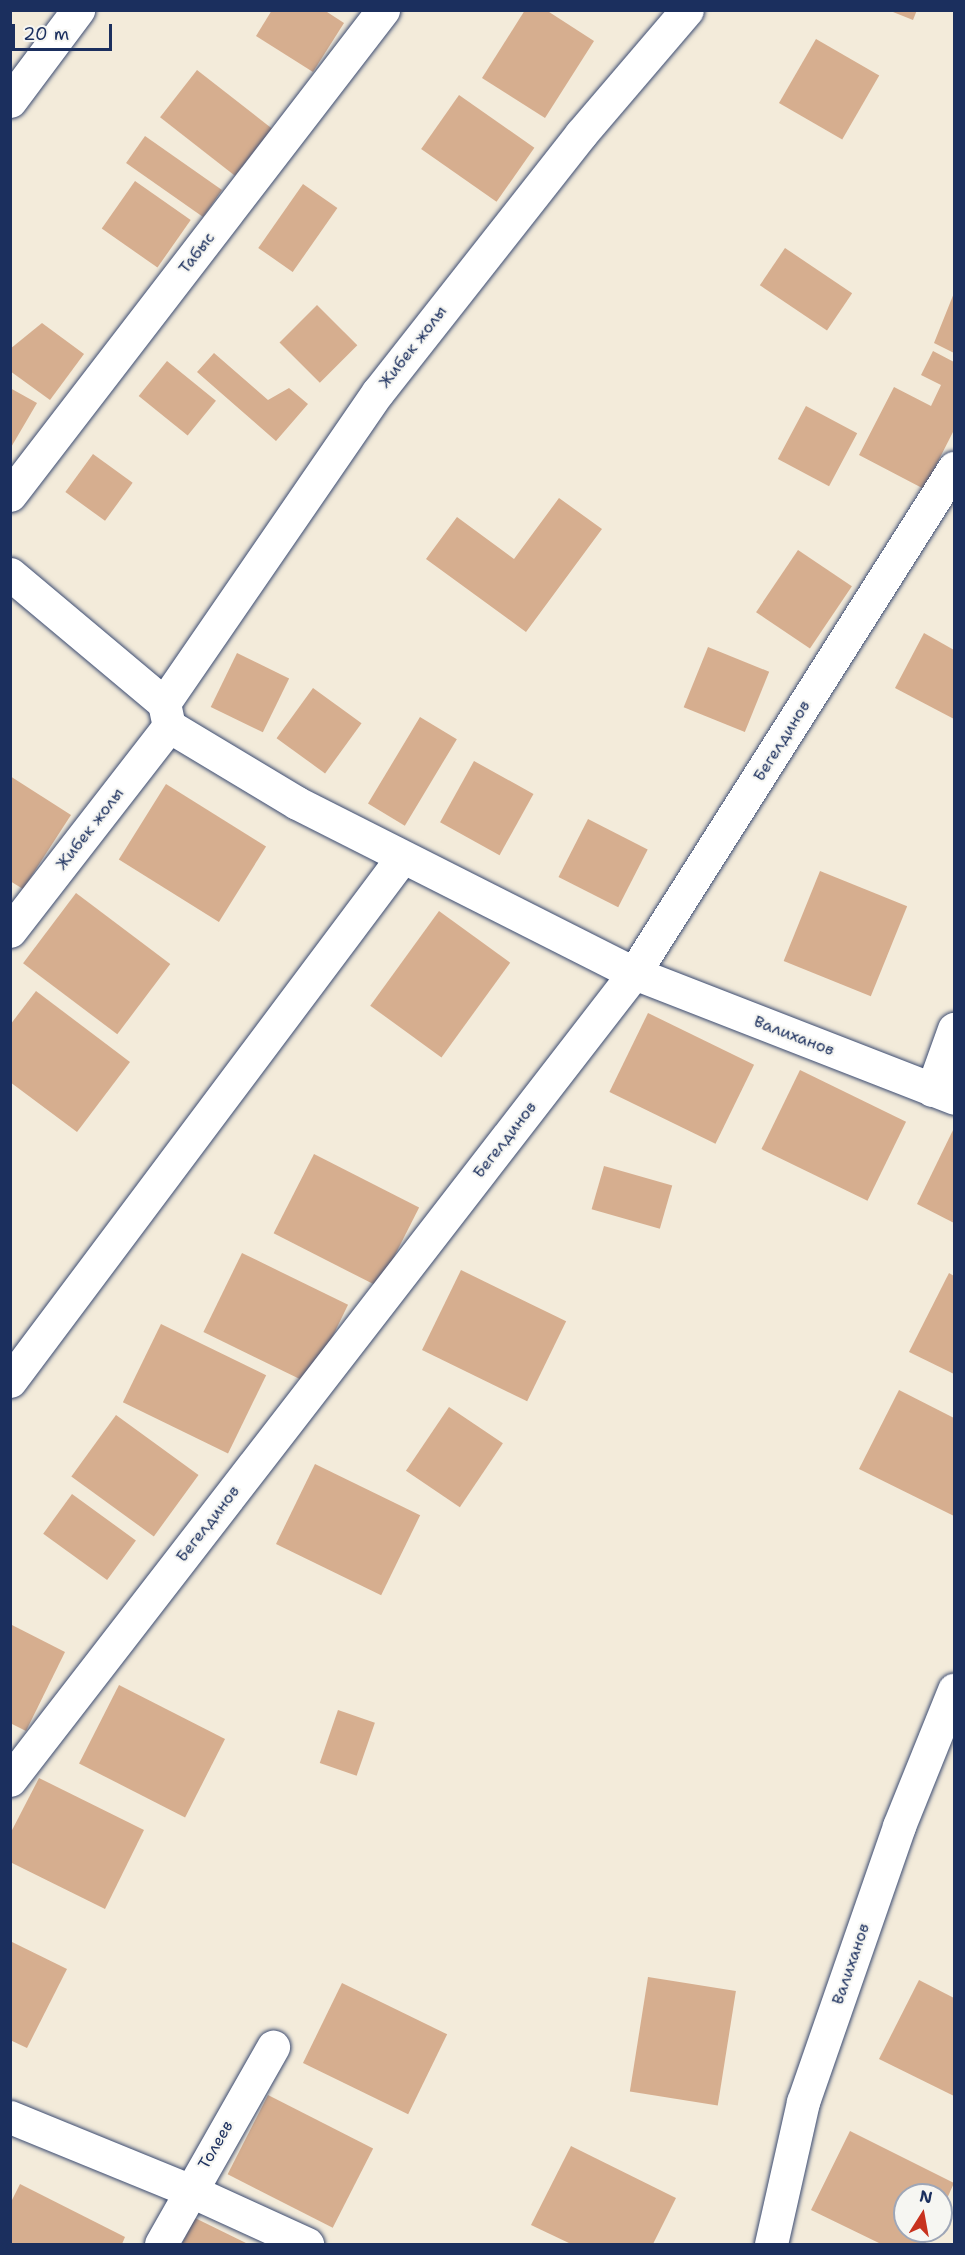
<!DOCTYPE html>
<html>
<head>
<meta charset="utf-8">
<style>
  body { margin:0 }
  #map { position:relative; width:965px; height:2255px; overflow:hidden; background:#f3ebda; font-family:"Shantell Sans",sans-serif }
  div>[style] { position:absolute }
  .building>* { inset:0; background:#d6ae8f; transform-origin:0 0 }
  .roads { filter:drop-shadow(0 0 2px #3b4b71) drop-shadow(0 0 2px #3b4b71) }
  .minor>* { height:33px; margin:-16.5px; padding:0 16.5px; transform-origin:16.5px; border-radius:16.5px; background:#fff }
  span { translate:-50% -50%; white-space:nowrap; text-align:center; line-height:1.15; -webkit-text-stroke:4.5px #f6f6f2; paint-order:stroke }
  .street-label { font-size:16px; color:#1b2f5e }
  .frame { position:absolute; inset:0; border:12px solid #1b2f5e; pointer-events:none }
  .north { position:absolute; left:893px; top:2183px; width:60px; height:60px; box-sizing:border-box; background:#f6f6f2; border:2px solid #9ea6b7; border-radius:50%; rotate:11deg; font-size:16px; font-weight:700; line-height:24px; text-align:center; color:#1b2f5e }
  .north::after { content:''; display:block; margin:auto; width:21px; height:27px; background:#c8321e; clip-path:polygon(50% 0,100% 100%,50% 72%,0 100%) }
  .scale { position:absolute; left:12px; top:24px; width:100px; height:27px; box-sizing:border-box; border:3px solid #1b2f5e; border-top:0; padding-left:8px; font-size:18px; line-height:21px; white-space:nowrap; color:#1b2f5e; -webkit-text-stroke:4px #f6f6f2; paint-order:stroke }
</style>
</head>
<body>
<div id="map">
  <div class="building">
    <i style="clip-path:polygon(272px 10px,324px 10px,344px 23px,313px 72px,256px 36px)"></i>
    <i style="clip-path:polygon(525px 10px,546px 10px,594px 41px,545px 118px,482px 78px)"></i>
    <i style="clip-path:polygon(888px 10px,917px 10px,913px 20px)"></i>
    <i style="left:816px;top:39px;width:73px;height:74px;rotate:30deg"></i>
    <i style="left:197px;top:70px;width:95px;height:60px;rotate:38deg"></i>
    <i style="left:459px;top:95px;width:92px;height:66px;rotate:35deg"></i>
    <i style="left:145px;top:136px;width:94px;height:33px;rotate:35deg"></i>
    <i style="left:135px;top:181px;width:68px;height:58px;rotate:35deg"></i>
    <i style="left:303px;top:184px;width:42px;height:78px;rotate:35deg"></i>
    <i style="left:785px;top:248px;width:81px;height:45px;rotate:34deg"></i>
    <i style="clip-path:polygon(954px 293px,954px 353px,934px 343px)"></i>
    <i style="left:317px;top:305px;width:57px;height:53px;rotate:45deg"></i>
    <i style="clip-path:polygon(42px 323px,84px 354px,50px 400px,10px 371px,10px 349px)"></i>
    <i style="clip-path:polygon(933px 351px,954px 362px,954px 430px,924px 489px,859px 455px,894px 387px,931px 406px,941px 385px,921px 375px)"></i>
    <i style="clip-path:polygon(214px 353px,268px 400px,289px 388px,308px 404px,276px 441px,197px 372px)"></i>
    <i style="left:167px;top:361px;width:63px;height:45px;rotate:39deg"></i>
    <i style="clip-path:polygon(10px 388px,37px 403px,10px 449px)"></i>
    <i style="left:806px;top:406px;width:58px;height:60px;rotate:28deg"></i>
    <i style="left:93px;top:454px;width:49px;height:47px;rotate:36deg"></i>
    <i style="clip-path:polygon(559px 498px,602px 529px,526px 632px,426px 559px,457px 517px,514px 559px)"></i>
    <i style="left:798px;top:550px;width:65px;height:75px;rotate:34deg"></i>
    <i style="clip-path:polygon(924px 633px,954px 650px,954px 719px,895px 688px)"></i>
    <i style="left:708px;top:647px;width:66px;height:65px;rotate:22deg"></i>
    <i style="left:237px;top:653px;width:58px;height:60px;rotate:26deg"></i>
    <i style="left:313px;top:688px;width:60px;height:62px;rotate:36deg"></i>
    <i style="left:420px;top:717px;width:43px;height:101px;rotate:31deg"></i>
    <i style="left:474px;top:761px;width:68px;height:70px;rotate:29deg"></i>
    <i style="clip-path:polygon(10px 776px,71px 815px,23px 889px,10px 881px)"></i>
    <i style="left:166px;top:784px;width:118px;height:89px;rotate:32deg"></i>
    <i style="left:588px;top:819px;width:67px;height:65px;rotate:27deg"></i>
    <i style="left:820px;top:871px;width:94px;height:97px;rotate:22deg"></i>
    <i style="left:76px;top:893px;width:118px;height:88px;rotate:37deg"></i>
    <i style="left:439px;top:911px;width:88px;height:117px;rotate:36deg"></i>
    <i style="clip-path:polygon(36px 991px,130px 1062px,77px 1132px,10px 1082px,10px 1025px)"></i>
    <i style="left:648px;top:1013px;width:118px;height:88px;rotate:26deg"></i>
    <i style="left:800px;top:1070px;width:118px;height:88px;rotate:26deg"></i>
    <i style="clip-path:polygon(954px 1128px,954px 1223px,917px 1204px)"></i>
    <i style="left:314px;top:1154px;width:118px;height:89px;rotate:27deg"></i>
    <i style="left:604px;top:1166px;width:71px;height:45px;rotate:16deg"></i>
    <i style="left:242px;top:1253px;width:118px;height:88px;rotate:26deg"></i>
    <i style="left:461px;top:1270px;width:117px;height:89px;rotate:26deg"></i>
    <i style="clip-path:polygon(949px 1273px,954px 1276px,954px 1374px,909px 1352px)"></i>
    <i style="left:161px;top:1324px;width:117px;height:87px;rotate:26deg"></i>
    <i style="clip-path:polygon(899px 1390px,954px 1418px,954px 1516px,859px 1469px)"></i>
    <i style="left:449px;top:1407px;width:65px;height:77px;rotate:34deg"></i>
    <i style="left:116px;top:1415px;width:102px;height:76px;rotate:36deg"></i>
    <i style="left:315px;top:1464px;width:117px;height:89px;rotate:26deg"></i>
    <i style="left:72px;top:1494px;width:79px;height:49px;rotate:36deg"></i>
    <i style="clip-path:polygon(10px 1624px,65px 1652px,26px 1731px,10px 1723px)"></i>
    <i style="left:119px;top:1685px;width:119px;height:88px;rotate:27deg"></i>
    <i style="left:338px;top:1710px;width:39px;height:56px;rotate:19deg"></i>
    <i style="clip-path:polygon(39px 1778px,144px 1830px,105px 1909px,10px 1862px,10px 1834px)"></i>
    <i style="clip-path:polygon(10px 1941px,67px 1969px,27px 2048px,10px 2040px)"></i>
    <i style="left:648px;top:1977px;width:89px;height:116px;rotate:9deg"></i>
    <i style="clip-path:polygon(919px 1980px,954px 1998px,954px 2096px,879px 2059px)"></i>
    <i style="left:342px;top:1983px;width:117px;height:89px;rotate:26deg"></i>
    <i style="left:268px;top:2095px;width:118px;height:89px;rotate:27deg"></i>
    <i style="clip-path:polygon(850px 2131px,954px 2183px,941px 2212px,941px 2195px,905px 2195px,905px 2231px,932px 2231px,925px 2244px,881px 2244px,811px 2210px)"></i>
    <i style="clip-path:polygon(571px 2146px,676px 2198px,653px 2244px,571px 2244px,531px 2225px)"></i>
    <i style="clip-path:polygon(20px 2184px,125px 2237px,122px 2244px,10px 2244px,10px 2204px)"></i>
    <i style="clip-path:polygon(195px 2218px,248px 2244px,182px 2244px)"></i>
  </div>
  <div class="roads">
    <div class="minor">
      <i style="left:10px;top:101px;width:114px;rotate:-53.2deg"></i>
      <i style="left:10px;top:495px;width:612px;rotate:-52.44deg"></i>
      <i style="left:10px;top:574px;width:201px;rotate:40deg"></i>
      <i style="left:164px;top:703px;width:24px;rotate:78deg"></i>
      <i style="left:169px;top:726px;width:149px;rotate:31deg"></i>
      <i style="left:297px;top:803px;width:377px;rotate:26.8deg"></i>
      <i style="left:634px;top:973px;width:344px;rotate:21.3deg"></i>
      <i style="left:164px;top:703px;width:378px;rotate:-55.5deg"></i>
      <i style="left:378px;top:392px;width:328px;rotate:-51.8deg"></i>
      <i style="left:581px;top:134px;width:163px;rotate:-49.5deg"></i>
      <i style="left:10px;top:931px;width:259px;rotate:-52.2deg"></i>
      <i style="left:932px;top:1090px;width:65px;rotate:-70.2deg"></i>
      <i style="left:10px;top:1381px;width:652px;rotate:-53.17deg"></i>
      <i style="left:10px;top:1780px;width:1020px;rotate:-52.29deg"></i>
      <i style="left:634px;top:973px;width:598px;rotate:-57.64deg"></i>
      <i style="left:10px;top:2117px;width:193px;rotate:22.2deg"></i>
      <i style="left:189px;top:2190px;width:130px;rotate:24.6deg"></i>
      <i style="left:161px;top:2244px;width:227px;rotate:-60.4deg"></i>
      <i style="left:771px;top:2244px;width:146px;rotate:-77.3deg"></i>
      <i style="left:803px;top:2102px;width:292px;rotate:-70.8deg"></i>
      <i style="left:899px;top:1826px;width:147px;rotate:-68deg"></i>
    </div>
  </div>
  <div class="street-label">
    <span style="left:197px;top:253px;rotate:-52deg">Табыс</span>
    <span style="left:413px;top:347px;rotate:-52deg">Жибек жолы</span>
    <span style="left:782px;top:741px;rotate:-58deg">Бегелдинов</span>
    <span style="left:90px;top:829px;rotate:-52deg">Жибек жолы</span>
    <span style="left:794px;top:1036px;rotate:21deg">Валиханов</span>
    <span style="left:505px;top:1140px;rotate:-52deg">Бегелдинов</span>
    <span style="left:208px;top:1524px;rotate:-52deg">Бегелдинов</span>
    <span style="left:851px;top:1964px;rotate:-71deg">Валиханов</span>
    <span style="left:216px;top:2145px;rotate:-60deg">Толеев</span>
  </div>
  <div class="frame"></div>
  <div class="north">N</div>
  <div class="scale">20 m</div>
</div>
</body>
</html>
